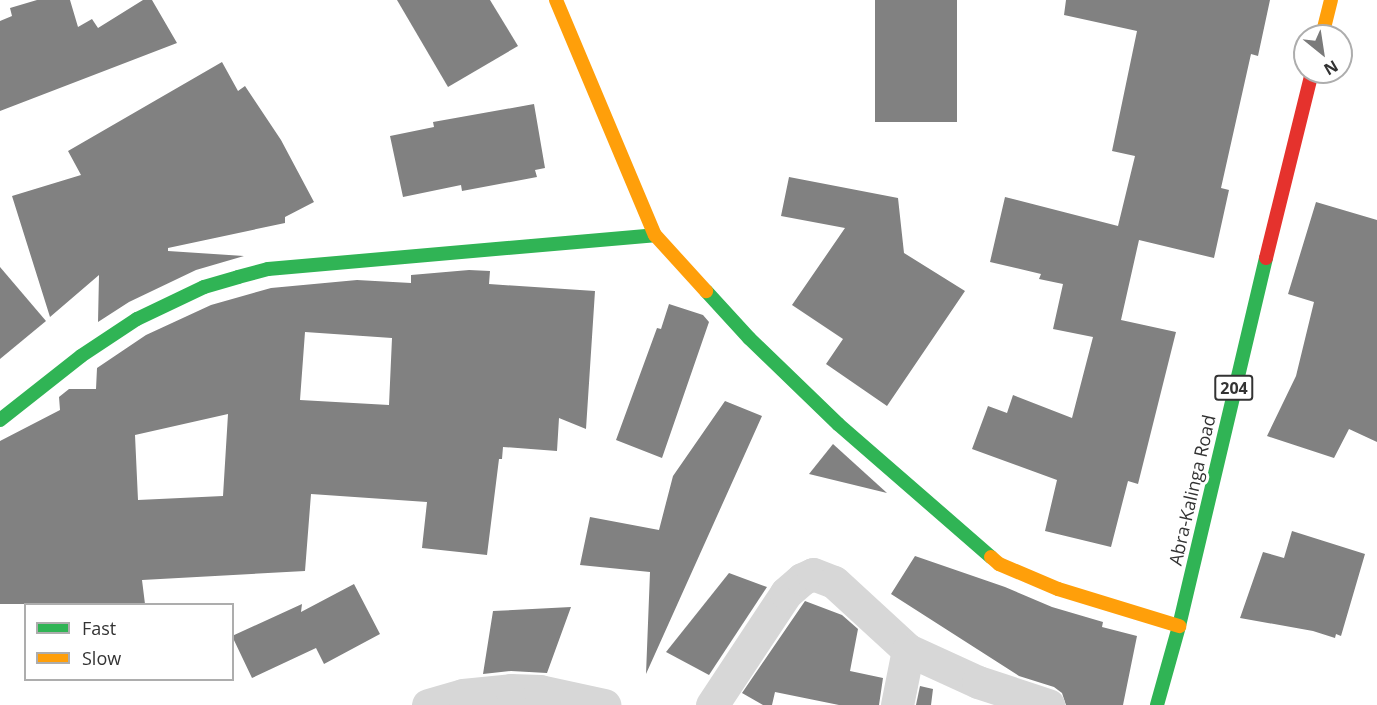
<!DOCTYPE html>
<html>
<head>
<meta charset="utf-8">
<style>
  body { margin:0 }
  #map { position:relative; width:1377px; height:705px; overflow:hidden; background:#fff; font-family:"Open Sans",sans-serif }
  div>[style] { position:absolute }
  .building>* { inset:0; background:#818181; transform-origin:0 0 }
  .street>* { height:33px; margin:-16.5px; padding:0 16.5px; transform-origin:16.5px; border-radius:16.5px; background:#d7d7d7 }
  .fast>* { height:14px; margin:-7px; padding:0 7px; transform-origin:7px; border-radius:7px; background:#30b455 }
  .slow>* { height:14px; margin:-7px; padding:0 7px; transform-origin:7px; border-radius:7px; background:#ff9f0a }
  .jam>* { height:14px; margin:-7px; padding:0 7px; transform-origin:7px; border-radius:7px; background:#e5322d }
  span { translate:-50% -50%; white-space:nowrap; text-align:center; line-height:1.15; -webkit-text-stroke:6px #fff; paint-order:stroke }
  .shield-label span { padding:2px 4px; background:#fff; border:2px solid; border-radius:4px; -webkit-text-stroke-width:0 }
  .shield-label { font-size:16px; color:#333; font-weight:700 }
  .street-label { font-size:18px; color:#333 }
  .legend { position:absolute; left:24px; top:603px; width:210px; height:78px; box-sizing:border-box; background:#fff; border:2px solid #adadad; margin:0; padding:8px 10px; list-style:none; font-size:18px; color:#333 }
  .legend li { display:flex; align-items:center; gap:12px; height:30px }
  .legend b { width:30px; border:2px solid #adadad }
  .north { position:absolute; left:1293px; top:24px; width:60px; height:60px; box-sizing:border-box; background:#fff; border:2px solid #adadad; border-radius:50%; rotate:150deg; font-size:16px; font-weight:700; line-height:24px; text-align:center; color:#333 }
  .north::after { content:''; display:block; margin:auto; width:21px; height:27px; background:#7a7a7a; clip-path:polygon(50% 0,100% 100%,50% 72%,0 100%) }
</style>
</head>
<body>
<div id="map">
  <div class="building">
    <i style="clip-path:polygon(37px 0,70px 0,78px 27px,92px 19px,98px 28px,143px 0,152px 0,177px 43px,0 111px,0 21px,12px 16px,10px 8px)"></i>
    <i style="clip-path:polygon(397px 0,490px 0,518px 46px,448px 87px)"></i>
    <i style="left:875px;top:0;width:82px;height:122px"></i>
    <i style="clip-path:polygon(1066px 0,1270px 0,1258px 56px,1251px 54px,1221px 188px,1229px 190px,1214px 258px,1139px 240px,1121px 320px,1176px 332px,1138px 484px,1128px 481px,1111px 547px,1045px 531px,1057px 480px,972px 449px,988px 406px,1007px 413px,1013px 395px,1072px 418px,1093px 337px,1053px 329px,1063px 284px,1039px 279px,1041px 274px,990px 262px,1005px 197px,1118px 226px,1135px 156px,1112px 151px,1137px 31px,1064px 15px)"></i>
    <i style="clip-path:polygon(222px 62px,238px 91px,245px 86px,281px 140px,314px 202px,285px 217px,285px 223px,168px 248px,168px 251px,244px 256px,196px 270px,129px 302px,98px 322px,99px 275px,50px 317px,12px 196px,81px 175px,68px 151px)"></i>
    <i style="clip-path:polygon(534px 104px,545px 168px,535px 170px,537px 177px,462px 191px,461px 185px,403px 197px,390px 136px,434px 127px,433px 122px)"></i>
    <i style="clip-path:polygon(789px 177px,898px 198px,904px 253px,965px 291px,887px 406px,826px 364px,843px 339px,792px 305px,845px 228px,781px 216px)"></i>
    <i style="clip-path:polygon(1316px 202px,1377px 220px,1377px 442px,1349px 429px,1334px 458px,1267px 436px,1296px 376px,1314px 302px,1288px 294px)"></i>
    <i style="clip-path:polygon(0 267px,46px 321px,0 359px)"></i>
    <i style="clip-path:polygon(evenodd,469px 270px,490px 271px,489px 284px,595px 291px,586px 429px,559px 418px,557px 451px,503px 447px,502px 459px,499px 459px,487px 555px,422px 548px,427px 502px,311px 494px,305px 571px,142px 580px,145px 604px,0 604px,0 441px,60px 410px,59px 397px,69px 389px,96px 389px,97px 368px,146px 335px,211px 305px,271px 288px,357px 280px,411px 283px,411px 275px,469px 270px,305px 332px,392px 338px,389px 405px,300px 400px,305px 332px,469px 270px,228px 414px,223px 496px,138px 500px,135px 435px,228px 414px)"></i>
    <i style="clip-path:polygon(669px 304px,703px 315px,709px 322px,662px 458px,616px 440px,657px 328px,661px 329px)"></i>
    <i style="clip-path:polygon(725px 401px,762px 416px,646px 674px,650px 572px,580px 565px,590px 517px,659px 530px,673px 476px)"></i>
    <i style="clip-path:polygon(833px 444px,887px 493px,809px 474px)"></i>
    <i style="clip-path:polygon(1292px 531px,1365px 554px,1341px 636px,1336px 634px,1335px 638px,1313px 631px,1240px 618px,1263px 552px,1284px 558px)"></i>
    <i style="clip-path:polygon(915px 556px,1005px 587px,1052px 607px,1103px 622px,1102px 627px,1137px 636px,1123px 705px,1066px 705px,1062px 693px,1054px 687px,1019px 676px,891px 594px)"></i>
    <i style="clip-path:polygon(729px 573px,767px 587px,709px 675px,666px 652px)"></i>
    <i style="clip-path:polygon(354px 584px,380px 634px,324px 664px,316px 648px,252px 678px,232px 636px,302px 604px,301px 612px)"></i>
    <i style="clip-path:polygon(805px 601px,842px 615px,858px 629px,850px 671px,883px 678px,879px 705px,839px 705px,775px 692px,772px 705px,763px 705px,742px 693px)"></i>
    <i style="clip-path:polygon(571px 607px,547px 673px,511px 671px,483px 674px,493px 611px)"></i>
    <i style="clip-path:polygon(920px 686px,933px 689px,931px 705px,916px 705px)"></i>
  </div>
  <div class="street">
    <i style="left:428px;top:705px;width:36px;rotate:-16deg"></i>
    <i style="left:463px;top:695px;width:48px;rotate:-5.9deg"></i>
    <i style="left:511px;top:690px;width:29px;rotate:2deg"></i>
    <i style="left:540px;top:691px;width:66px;rotate:12.3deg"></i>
    <i style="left:712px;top:705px;width:134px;rotate:-56.5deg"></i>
    <i style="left:786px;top:593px;width:21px;rotate:-41deg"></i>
    <i style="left:802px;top:579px;width:12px;rotate:-24deg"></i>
    <i style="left:813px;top:574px;width:22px;rotate:21deg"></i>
    <i style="left:834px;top:582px;width:100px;rotate:42.6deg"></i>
    <i style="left:908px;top:650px;width:77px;rotate:24.6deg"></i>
    <i style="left:978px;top:682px;width:74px;rotate:18.2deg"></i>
    <i style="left:897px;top:705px;width:56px;rotate:-78.7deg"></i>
  </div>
  <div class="fast">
    <i style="left:706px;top:291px;width:64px;rotate:47.5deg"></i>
    <i style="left:749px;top:338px;width:124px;rotate:44deg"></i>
    <i style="left:838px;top:424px;width:203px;rotate:41deg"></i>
    <i style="left:0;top:420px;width:103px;rotate:-38.3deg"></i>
    <i style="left:81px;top:356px;width:67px;rotate:-33.5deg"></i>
    <i style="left:137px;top:319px;width:74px;rotate:-25.5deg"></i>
    <i style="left:204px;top:287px;width:35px;rotate:-16deg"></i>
    <i style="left:238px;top:277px;width:31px;rotate:-15deg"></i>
    <i style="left:268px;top:269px;width:388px;rotate:-5deg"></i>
    <i style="left:1157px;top:705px;width:82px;rotate:-74.4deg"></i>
    <i style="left:1179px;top:626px;width:378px;rotate:-76.7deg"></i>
  </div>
  <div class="slow">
    <i style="left:556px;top:0;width:255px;rotate:67.2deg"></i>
    <i style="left:655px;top:235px;width:76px;rotate:47.7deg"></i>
    <i style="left:1322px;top:36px;width:37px;rotate:-76deg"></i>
    <i style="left:991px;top:557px;width:11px;rotate:41deg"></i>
    <i style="left:999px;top:564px;width:64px;rotate:23deg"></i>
    <i style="left:1058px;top:589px;width:127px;rotate:17deg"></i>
  </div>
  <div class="jam">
    <i style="left:1266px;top:258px;width:192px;rotate:-76.1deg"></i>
  </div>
  <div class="shield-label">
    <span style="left:1234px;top:388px">204</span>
  </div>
  <div class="street-label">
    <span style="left:1192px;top:490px;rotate:-77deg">Abra-Kalinga Road</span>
  </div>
  <ul class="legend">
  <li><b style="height:8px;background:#30b455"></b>Fast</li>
  <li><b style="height:8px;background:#ff9f0a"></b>Slow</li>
  </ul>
  <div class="north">N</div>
</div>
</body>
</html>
